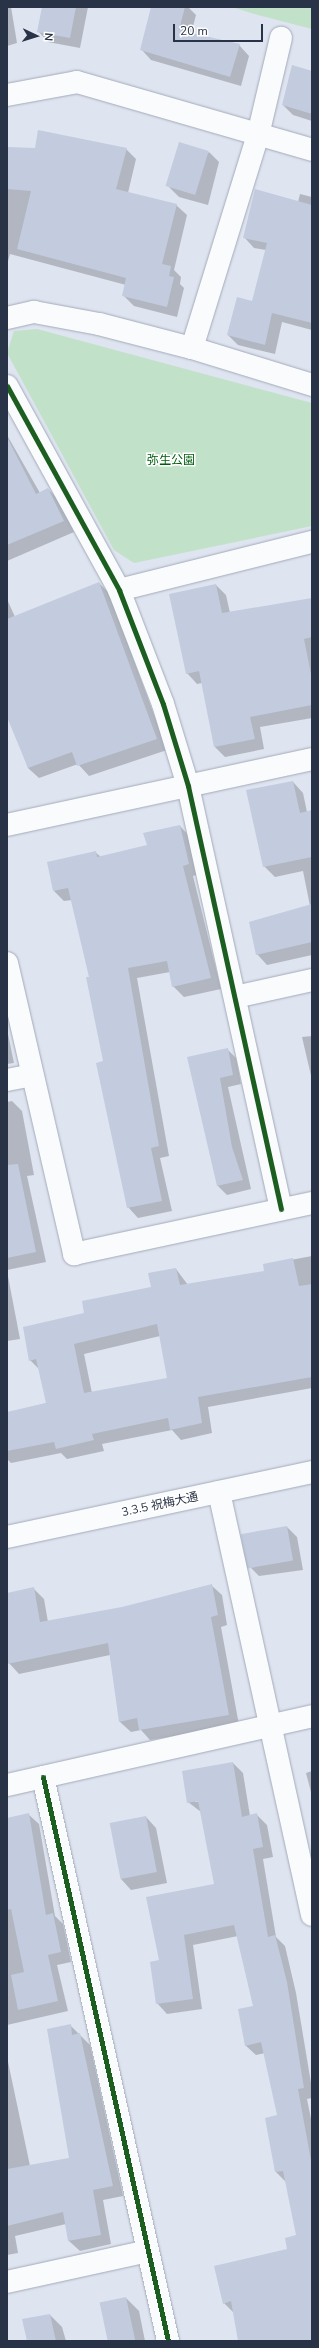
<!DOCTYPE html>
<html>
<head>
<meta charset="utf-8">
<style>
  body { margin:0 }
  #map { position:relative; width:319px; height:2348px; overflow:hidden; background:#dee4f0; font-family:"Nunito Sans","Noto Sans JP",sans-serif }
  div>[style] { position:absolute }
  .green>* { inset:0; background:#c2e1c9 }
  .shadow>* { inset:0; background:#0003 }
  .building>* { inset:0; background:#c2ccde; transform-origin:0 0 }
  .roads { filter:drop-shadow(0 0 1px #a3aab8) drop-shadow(0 0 1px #a3aab8) }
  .minor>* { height:22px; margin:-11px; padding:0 11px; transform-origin:11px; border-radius:11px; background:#fafbfd }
  .cycleway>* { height:5px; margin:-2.5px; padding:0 2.5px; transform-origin:2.5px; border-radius:2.5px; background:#1b5e20 }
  span { translate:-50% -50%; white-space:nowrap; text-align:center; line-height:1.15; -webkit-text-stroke:3px #fff; paint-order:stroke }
  .park-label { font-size:12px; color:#005c0d }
  .street-label { font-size:12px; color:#293347 }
  .frame { position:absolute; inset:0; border:8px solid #293347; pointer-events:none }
  .north { position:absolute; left:16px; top:16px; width:40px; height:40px; -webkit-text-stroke:3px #fff; paint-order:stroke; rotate:94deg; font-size:11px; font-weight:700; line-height:16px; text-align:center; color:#293347 }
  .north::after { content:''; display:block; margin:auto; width:14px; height:18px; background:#293347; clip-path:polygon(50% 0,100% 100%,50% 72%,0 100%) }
  .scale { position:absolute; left:173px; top:24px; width:90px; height:18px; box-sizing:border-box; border:2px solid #293347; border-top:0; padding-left:5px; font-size:12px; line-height:14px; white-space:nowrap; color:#293347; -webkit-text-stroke:3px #fff; paint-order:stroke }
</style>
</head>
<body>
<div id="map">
  <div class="green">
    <i style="clip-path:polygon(232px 7px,312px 7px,312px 29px,258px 15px)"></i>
    <i style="clip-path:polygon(37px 329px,312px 403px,312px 526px,134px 563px,114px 550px,7px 353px,14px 331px)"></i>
  </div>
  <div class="shadow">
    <i style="clip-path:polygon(7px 7px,11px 7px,17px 43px,7px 46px)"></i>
    <i style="clip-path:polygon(43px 7px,88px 7px,80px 48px,48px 42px,38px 31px)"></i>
    <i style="clip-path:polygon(152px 7px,188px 7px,196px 15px,191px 34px,239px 45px,249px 56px,241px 86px,151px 60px,141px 49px)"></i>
    <i style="clip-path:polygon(312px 72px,312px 121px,293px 115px,283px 105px)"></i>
    <i style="clip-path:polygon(7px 148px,126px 149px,136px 159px,128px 193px,176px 205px,187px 215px,174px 270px,181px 277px,180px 284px,184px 288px,177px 317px,134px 306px,123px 295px,126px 285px,10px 254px,7px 265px)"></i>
    <i style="clip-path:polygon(209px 152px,219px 162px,208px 205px,179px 197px,169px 187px)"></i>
    <i style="clip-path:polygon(300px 194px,312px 197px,312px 330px,282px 322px,275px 354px,238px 345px,228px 335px,253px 302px,266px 250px,254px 248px,244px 237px,298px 202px)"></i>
    <i style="clip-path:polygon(7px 435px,40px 493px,48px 489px,58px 499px,74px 532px,7px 561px)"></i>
    <i style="clip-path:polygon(99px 583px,109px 593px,167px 750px,89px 776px,78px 764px,39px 778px,28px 768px,7px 709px,7px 599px,15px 617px)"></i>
    <i style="clip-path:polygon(216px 585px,226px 595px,230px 613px,312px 599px,312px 718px,260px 727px,264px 749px,225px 757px,215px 747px,202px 683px,197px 684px,187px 673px)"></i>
    <i style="clip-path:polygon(293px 782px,303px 793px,307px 812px,312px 811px,312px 955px,267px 965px,257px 954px,310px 906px,303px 871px,275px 877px,264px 866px)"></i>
    <i style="clip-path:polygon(180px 826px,190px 837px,199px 874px,193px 876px,221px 989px,184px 997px,173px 986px,170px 972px,137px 978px,169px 1156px,160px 1158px,172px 1211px,138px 1218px,128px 1207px,90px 977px,72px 900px,64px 901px,54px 891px,95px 852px,101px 857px,148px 846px)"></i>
    <i style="clip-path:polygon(7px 1029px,14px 1063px,7px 1064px)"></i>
    <i style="clip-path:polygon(312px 1036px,312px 1080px,302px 1037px)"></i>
    <i style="clip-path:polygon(227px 1049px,236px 1058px,241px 1084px,228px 1087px,251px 1189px,227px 1195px,218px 1186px,188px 1058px)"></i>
    <i style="clip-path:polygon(12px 1101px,22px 1111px,34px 1175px,27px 1176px,46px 1262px,7px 1270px,7px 1102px)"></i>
    <i style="clip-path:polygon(evenodd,312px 1256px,312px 1388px,208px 1407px,212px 1433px,181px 1440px,172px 1430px,102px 1444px,104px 1451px,67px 1459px,61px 1453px,11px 1463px,7px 1459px,7px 1413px,47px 1403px,40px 1370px,30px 1360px,85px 1313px,152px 1288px,176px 1269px,188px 1285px,266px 1272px,264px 1265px,312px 1256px,160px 1336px,168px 1379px,92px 1393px,84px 1354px,160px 1336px)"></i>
    <i style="clip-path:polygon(7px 1271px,20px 1339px,7px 1341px)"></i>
    <i style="clip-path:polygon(287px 1527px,297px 1537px,303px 1570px,259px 1576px,249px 1566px,242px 1535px)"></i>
    <i style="clip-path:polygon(211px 1585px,222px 1595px,227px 1625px,221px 1627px,239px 1725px,150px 1740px,141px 1730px,131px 1732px,120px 1722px,110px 1655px,19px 1674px,9px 1663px,7px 1595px,33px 1588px,44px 1599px,48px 1622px,122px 1608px)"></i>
    <i style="clip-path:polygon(evenodd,233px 1763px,243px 1773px,250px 1816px,257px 1815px,267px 1825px,273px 1857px,263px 1859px,276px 1937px,285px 1946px,296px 1993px,312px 2089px,312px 2098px,307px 2099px,312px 2124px,312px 2341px,239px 2341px,234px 2313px,224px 2303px,288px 2249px,297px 2236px,286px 2182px,276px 2172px,278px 2115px,265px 2053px,256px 2055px,245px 2045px,254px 2006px,238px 1936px,193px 1945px,202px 2009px,167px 2014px,157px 2003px,160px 1961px,215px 1884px,201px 1812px,188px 1802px,233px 1763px,195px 1800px,203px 1801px,195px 1802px,195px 1800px)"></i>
    <i style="clip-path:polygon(312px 1771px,312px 1796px,306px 1773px)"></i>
    <i style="clip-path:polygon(28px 1814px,39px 1824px,55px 1916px,63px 1924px,71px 1962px,57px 1965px,68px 2011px,7px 2025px,7px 1819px)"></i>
    <i style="clip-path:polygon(146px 1817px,156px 1828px,167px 1883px,131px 1890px,121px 1879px)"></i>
    <i style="clip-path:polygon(70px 2025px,90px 2045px,123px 2196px,103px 2200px,111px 2244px,80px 2251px,69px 2241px,66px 2224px,15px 2236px,18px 2253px,7px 2255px,7px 2057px,30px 2166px,70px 2159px)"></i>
    <i style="clip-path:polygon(126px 2298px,139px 2311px,145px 2341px,108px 2341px)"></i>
    <i style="clip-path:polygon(50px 2315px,62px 2327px,66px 2341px,28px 2341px)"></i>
  </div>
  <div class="building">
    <i style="clip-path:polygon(42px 7px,76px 7px,70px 38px,37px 32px)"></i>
    <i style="clip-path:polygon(151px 7px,185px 7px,179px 30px,240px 44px,230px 77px,140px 50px)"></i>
    <i style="clip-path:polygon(292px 65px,312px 71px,312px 114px,282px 105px)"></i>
    <i style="clip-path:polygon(38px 130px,127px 148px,116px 189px,177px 204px,162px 264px,171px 266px,169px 276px,174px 277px,167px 307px,122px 296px,126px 278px,17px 249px,31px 191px,7px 189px,7px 147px,35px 148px)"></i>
    <i style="left:179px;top:142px;width:31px;height:46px;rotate:17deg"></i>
    <i style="clip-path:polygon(255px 189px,312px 205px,312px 323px,272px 313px,265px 345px,227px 335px,237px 297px,252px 301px,267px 243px,243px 238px)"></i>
    <i style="clip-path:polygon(7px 437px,36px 494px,48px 488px,64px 521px,7px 545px)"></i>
    <i style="clip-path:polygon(99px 582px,157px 739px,77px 766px,72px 752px,28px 768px,7px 717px,7px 619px)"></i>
    <i style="clip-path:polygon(216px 584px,222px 613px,312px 598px,312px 637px,304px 639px,312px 679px,312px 705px,250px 717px,255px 739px,214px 747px,199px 671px,186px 674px,169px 594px)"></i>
    <i style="clip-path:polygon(293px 781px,300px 813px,312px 810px,312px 857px,263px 867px,246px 790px)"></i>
    <i style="clip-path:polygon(180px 825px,189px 864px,183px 866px,211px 978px,172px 987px,167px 961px,128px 968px,159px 1146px,151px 1148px,162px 1201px,127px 1208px,96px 1063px,103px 1061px,86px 977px,89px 977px,68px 888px,53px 891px,47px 862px,96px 851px,97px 857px,147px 845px,143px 833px)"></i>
    <i style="clip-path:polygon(312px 904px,312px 942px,256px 955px,249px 922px)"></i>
    <i style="clip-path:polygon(228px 1048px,233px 1075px,220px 1078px,232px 1147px,243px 1180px,217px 1186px,187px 1057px)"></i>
    <i style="clip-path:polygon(18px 1164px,36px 1252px,7px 1258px,7px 1165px)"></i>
    <i style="clip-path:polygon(evenodd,293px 1258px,299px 1286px,312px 1284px,312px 1377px,198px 1397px,202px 1423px,170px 1430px,168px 1418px,92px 1434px,94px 1440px,56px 1449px,54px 1442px,7px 1451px,7px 1412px,46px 1403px,36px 1359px,29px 1361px,23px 1327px,84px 1313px,82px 1301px,151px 1287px,148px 1273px,176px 1268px,180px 1285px,264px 1271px,263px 1264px,293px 1258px,157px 1324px,167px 1378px,84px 1393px,74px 1344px,157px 1324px)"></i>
    <i style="left:287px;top:1526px;width:35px;height:47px;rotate:80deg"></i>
    <i style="clip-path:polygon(212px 1584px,218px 1615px,211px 1617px,229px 1715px,139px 1730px,137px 1718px,119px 1722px,108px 1643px,7px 1664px,7px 1593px,34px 1587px,40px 1622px,122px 1607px)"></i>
    <i style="clip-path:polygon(233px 1762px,242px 1817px,257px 1813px,263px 1847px,253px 1849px,268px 1937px,275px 1935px,287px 1982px,304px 2088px,298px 2089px,312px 2166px,312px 2341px,238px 2341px,231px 2301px,223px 2304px,214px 2266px,287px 2249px,285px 2238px,296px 2235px,283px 2171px,275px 2172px,265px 2118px,277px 2115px,261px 2042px,245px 2046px,238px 2009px,253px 2006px,234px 1925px,184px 1935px,193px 1999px,156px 2004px,150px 1962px,159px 1960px,146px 1897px,214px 1884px,198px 1801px,187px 1803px,182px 1771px)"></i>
    <i style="clip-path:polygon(29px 1813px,46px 1915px,53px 1913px,61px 1952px,48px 1955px,58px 2001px,18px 2010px,11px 1975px,24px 1972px,11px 1909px,7px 1910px,7px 1818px)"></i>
    <i style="left:146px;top:1816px;width:57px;height:37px;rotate:79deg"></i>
    <i style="clip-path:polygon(71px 2024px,72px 2035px,80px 2033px,113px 2186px,93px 2190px,101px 2235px,68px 2241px,63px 2212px,7px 2226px,7px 2169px,69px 2158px,47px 2029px)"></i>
    <i style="left:126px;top:2297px;width:45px;height:27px;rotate:78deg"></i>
    <i style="clip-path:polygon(50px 2314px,56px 2341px,27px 2341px,22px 2319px)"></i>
  </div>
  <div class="roads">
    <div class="minor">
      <i style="left:7px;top:95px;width:71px;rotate:-10.5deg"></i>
      <i style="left:77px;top:82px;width:245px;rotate:16.1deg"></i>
      <i style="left:7px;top:318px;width:28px;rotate:-13deg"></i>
      <i style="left:34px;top:312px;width:66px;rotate:10.5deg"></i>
      <i style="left:99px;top:324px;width:96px;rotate:14.5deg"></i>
      <i style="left:192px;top:348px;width:126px;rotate:17.1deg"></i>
      <i style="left:192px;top:348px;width:223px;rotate:-72.8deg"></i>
      <i style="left:258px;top:135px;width:100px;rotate:-76.7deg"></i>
      <i style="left:7px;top:386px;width:233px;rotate:61.2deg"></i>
      <i style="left:119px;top:590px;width:122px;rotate:68.9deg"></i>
      <i style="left:163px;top:704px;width:86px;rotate:73deg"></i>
      <i style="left:188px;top:786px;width:433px;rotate:77.6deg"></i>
      <i style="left:119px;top:590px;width:199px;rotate:-14deg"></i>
      <i style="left:7px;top:825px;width:312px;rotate:-12.2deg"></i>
      <i style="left:7px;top:963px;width:299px;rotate:77deg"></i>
      <i style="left:74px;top:1254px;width:243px;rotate:-12.1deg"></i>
      <i style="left:235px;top:997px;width:79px;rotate:-12.4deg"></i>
      <i style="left:7px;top:1080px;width:26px;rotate:-11deg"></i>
      <i style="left:219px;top:1492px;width:433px;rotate:77.6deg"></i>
      <i style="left:7px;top:1537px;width:312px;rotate:-12deg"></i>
      <i style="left:43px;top:1777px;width:578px;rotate:77.5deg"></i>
      <i style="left:7px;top:1785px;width:313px;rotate:-12.7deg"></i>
      <i style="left:7px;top:2282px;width:144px;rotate:-12.4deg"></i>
    </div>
  </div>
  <div class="cycleway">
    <i style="left:7px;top:386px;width:233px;rotate:61.2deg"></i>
    <i style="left:119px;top:590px;width:122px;rotate:68.9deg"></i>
    <i style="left:163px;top:704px;width:86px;rotate:73deg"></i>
    <i style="left:188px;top:786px;width:433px;rotate:77.6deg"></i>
    <i style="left:43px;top:1777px;width:578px;rotate:77.5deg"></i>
  </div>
  <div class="park-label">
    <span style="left:171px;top:461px">弥生公園</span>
  </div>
  <div class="street-label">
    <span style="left:160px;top:1505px;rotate:-12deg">3.3.5 祝梅大通</span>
  </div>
  <div class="frame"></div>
  <div class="north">N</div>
  <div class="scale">20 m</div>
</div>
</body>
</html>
